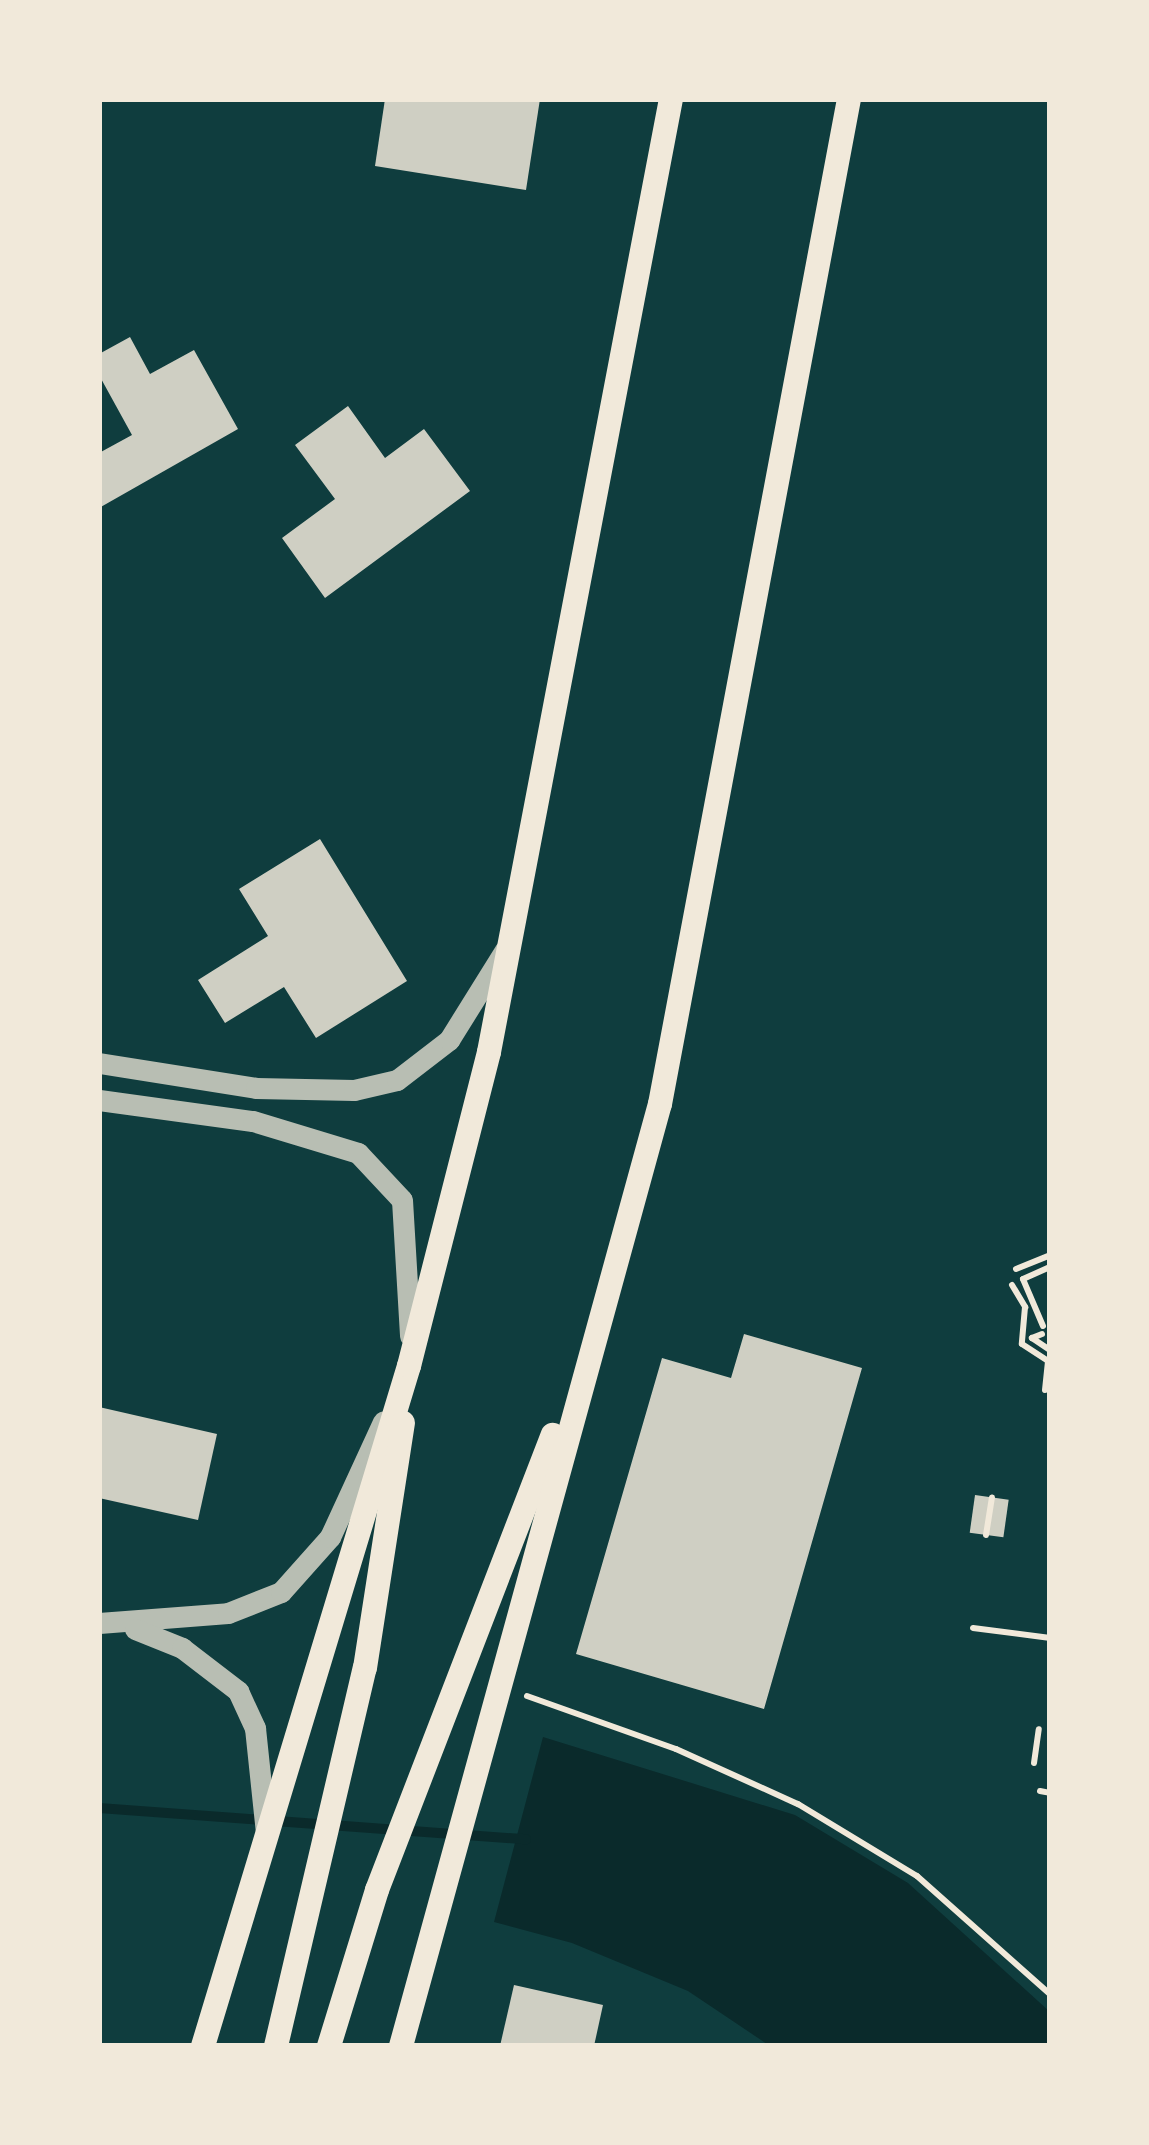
<!DOCTYPE html>
<html>
<head>
<meta charset="utf-8">
<style>
  body { margin:0 }
  #map { position:relative; width:1149px; height:2145px; overflow:hidden; background:#0f3d3e; font-family:"Noto Serif",serif }
  div>[style] { position:absolute }
  .water>* { inset:0; background:#0a2a2b }
  .stream>* { height:10px; margin:-5px; padding:0 5px; transform-origin:5px; border-radius:5px; background:#0a2a2b }
  .building>* { inset:0; background:#cfcfc3; transform-origin:0 0 }
  .path>* { height:6px; margin:-3px; padding:0 3px; transform-origin:3px; border-radius:3px; background:#f1e9da }
  .tertiary>* { height:21px; margin:-10.5px; padding:0 10.5px; transform-origin:10.5px; border-radius:10.5px; background:#b8beb3 }
  .secondary>* { height:24px; margin:-12px; padding:0 12px; transform-origin:12px; border-radius:12px; background:#f1e9da }
  span { translate:-50% -50%; white-space:nowrap; text-align:center; line-height:1.15; -webkit-text-stroke:10px #f1e9da; paint-order:stroke }
  .frame { position:absolute; inset:0; border:102px solid #f1e9da; pointer-events:none }
</style>
</head>
<body>
<div id="map">
  <div class="water">
    <i style="clip-path:polygon(543px 1737px,795px 1815px,908px 1883px,1050px 2012px,1050px 2046px,770px 2046px,688px 1991px,572px 1943px,494px 1922px)"></i>
  </div>
  <div class="stream">
    <i style="left:99px;top:1808px;width:428px;rotate:4.2deg"></i>
  </div>
  <div class="building">
    <i style="clip-path:polygon(385px 99px,540px 99px,526px 190px,375px 166px)"></i>
    <i style="clip-path:polygon(130px 337px,150px 374px,194px 350px,238px 429px,99px 508px,99px 453px,132px 435px,99px 375px,99px 354px)"></i>
    <i style="clip-path:polygon(348px 406px,385px 458px,424px 429px,470px 491px,325px 598px,282px 538px,335px 499px,295px 445px)"></i>
    <i style="clip-path:polygon(320px 839px,407px 981px,316px 1038px,284px 987px,225px 1023px,198px 980px,268px 936px,239px 889px)"></i>
    <i style="clip-path:polygon(744px 1334px,862px 1368px,764px 1709px,576px 1654px,662px 1358px,731px 1378px)"></i>
    <i style="clip-path:polygon(99px 1407px,217px 1434px,198px 1520px,99px 1498px)"></i>
    <i style="left:975px;top:1495px;width:34px;height:38px;rotate:8deg"></i>
    <i style="clip-path:polygon(514px 1985px,603px 2005px,594px 2046px,500px 2046px)"></i>
  </div>
  <div class="path">
    <i style="left:1016px;top:1269px;width:37px;rotate:-22deg"></i>
    <i style="left:1012px;top:1285px;width:26px;rotate:59deg"></i>
    <i style="left:1025px;top:1307px;width:37px;rotate:95deg"></i>
    <i style="left:1022px;top:1344px;width:33px;rotate:33deg"></i>
    <i style="left:1050px;top:1287px;width:35px;rotate:90deg"></i>
    <i style="left:1043px;top:1326px;width:51px;rotate:-113.1deg"></i>
    <i style="left:1023px;top:1279px;width:30px;rotate:-24deg"></i>
    <i style="left:1042px;top:1334px;width:11px;rotate:158deg"></i>
    <i style="left:1032px;top:1338px;width:22px;rotate:34deg"></i>
    <i style="left:1045px;top:1390px;width:28px;rotate:-84deg"></i>
    <i style="left:986px;top:1535px;width:38px;rotate:-81deg"></i>
    <i style="left:973px;top:1628px;width:78px;rotate:7.4deg"></i>
    <i style="left:527px;top:1696px;width:158px;rotate:19.6deg"></i>
    <i style="left:676px;top:1749px;width:134px;rotate:24.3deg"></i>
    <i style="left:798px;top:1804px;width:139px;rotate:31.2deg"></i>
    <i style="left:917px;top:1876px;width:178px;rotate:41.6deg"></i>
    <i style="left:1034px;top:1763px;width:34px;rotate:-82deg"></i>
    <i style="left:1040px;top:1791px;width:10px;rotate:11deg"></i>
  </div>
  <div class="tertiary">
    <i style="left:99px;top:1063px;width:159px;rotate:9deg"></i>
    <i style="left:256px;top:1088px;width:98px;rotate:1.2deg"></i>
    <i style="left:354px;top:1090px;width:44px;rotate:-13.1deg"></i>
    <i style="left:397px;top:1080px;width:66px;rotate:-37.6deg"></i>
    <i style="left:449px;top:1040px;width:106px;rotate:-58.1deg"></i>
    <i style="left:99px;top:1100px;width:155px;rotate:7.8deg"></i>
    <i style="left:253px;top:1121px;width:110px;rotate:16.9deg"></i>
    <i style="left:358px;top:1153px;width:64px;rotate:46.9deg"></i>
    <i style="left:402px;top:1200px;width:136px;rotate:86.6deg"></i>
    <i style="left:99px;top:1623px;width:129px;rotate:-4.4deg"></i>
    <i style="left:228px;top:1613px;width:57px;rotate:-21.6deg"></i>
    <i style="left:281px;top:1592px;width:74px;rotate:-48.3deg"></i>
    <i style="left:330px;top:1537px;width:127px;rotate:-65.3deg"></i>
    <i style="left:135px;top:1629px;width:51px;rotate:22deg"></i>
    <i style="left:182px;top:1648px;width:71px;rotate:37.5deg"></i>
    <i style="left:238px;top:1691px;width:41px;rotate:65.3deg"></i>
    <i style="left:255px;top:1728px;width:106px;rotate:84deg"></i>
  </div>
  <div class="secondary">
    <i style="left:203px;top:2046px;width:711px;rotate:-73.15deg"></i>
    <i style="left:409px;top:1366px;width:324px;rotate:-75.7deg"></i>
    <i style="left:489px;top:1052px;width:970px;rotate:-79.19deg"></i>
    <i style="left:276px;top:2046px;width:388px;rotate:-76.8deg"></i>
    <i style="left:365px;top:1668px;width:248px;rotate:-81.2deg"></i>
    <i style="left:329px;top:2046px;width:163px;rotate:-72.9deg"></i>
    <i style="left:377px;top:1890px;width:488px;rotate:-68.9deg"></i>
    <i style="left:401px;top:2046px;width:977px;rotate:-74.63deg"></i>
    <i style="left:660px;top:1104px;width:1023px;rotate:-79.35deg"></i>
  </div>
  <div class="frame"></div>
</div>
</body>
</html>
